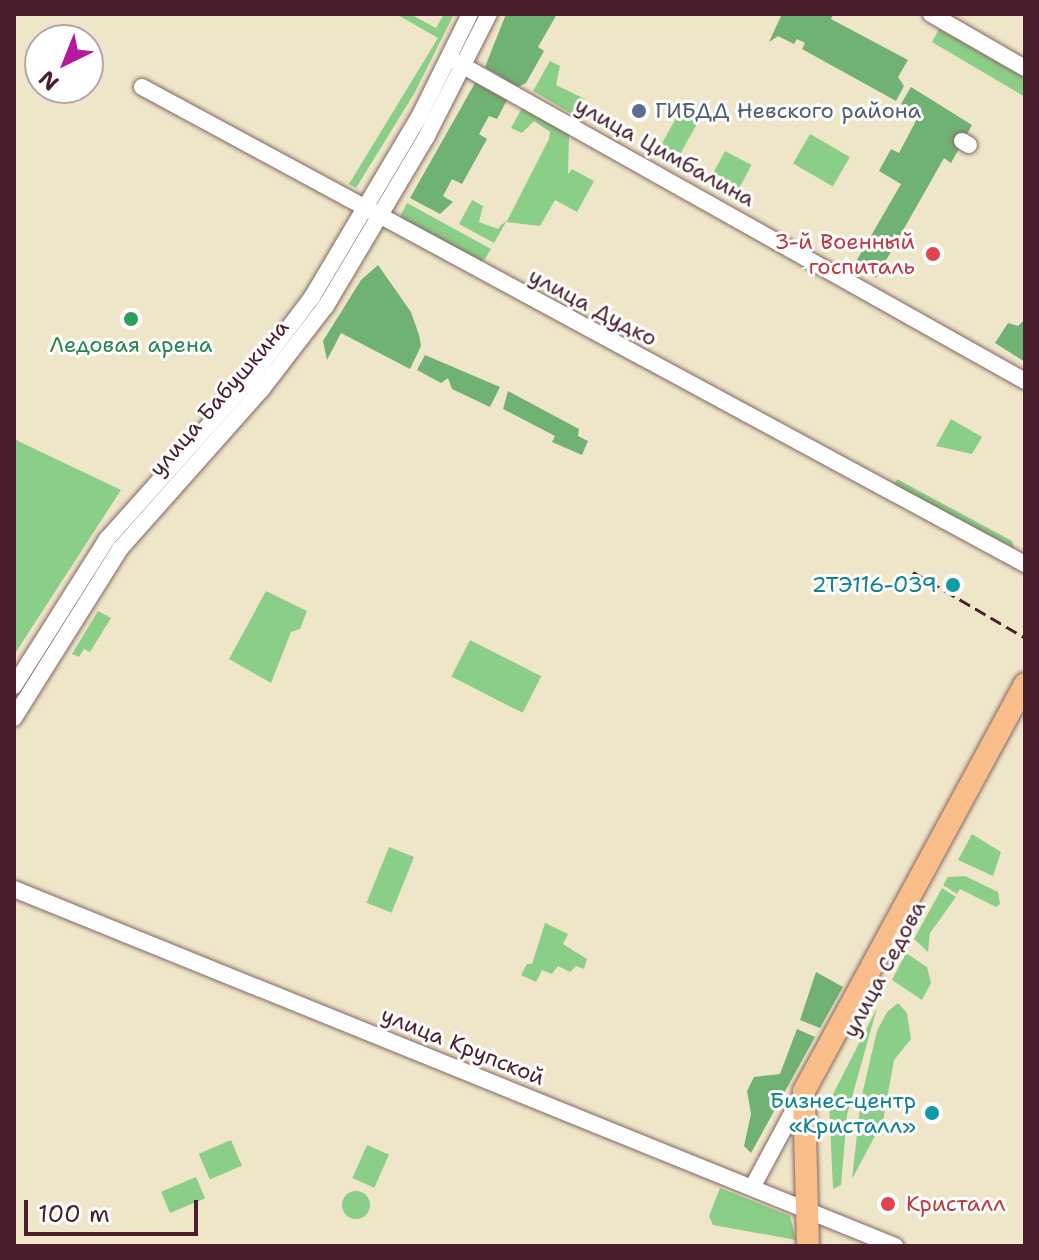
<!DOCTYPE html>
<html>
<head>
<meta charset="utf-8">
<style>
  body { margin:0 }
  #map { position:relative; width:1039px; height:1260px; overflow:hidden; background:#efe6c9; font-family:"Shantell Sans",sans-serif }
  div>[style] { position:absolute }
  .green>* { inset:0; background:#8bce87; transform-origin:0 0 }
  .round { border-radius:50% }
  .forest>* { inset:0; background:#70b174 }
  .roads { filter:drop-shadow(0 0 2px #846562) drop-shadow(0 0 2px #846562) }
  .minor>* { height:16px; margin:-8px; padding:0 8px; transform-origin:8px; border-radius:8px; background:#fff }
  .major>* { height:22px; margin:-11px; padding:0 11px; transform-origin:11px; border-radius:11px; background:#f8bd89 }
  .rail>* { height:3px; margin-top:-1.5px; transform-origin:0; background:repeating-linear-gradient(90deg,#4a1f2b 0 12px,transparent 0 18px) }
  .dots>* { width:22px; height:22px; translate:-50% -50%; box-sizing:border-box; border:4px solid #fff; border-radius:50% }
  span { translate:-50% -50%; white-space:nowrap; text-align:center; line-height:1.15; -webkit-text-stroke:6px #fff; paint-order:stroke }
  .service-label { font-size:22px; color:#4e5e75 }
  .left { translate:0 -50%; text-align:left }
  .street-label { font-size:22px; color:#4a1f2b }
  .health-label { font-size:22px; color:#be3a42 }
  .right { translate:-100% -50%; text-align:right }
  .leisure-label { font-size:22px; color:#27864d }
  .culture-label { font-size:22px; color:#0d838f }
  .frame { position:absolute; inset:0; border:16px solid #4a1f2b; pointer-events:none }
  .north { position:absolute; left:24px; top:24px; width:80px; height:80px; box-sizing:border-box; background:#fff; border:2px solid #b7a5aa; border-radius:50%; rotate:223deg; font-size:22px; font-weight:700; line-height:32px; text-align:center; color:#4a1f2b }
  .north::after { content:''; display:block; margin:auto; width:28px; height:36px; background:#b5179e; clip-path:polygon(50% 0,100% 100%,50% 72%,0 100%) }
  .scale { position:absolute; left:24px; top:1200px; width:174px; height:36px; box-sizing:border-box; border:4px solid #4a1f2b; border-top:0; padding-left:10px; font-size:24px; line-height:28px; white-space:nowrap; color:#4a1f2b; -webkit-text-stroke:6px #fff; paint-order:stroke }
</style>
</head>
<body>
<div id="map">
  <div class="green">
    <i style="clip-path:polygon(396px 14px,410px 14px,436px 28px,444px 14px,454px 14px,414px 94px,356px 188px,349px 184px,438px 38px)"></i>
    <i style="clip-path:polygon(939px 29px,1025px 78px,1025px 97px,932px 42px)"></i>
    <i style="clip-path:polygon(550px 61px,560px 66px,556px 85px,585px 99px,572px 114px,533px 91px)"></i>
    <i style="left:685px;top:102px;width:21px;height:59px;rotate:29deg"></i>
    <i style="clip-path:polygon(522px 108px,569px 134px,568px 174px,572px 169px,594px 181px,577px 212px,555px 200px,540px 226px,506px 222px,494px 243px,459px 224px,472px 200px,483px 206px,479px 222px,498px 229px,501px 225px,507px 221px,549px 139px,550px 132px,534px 121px,522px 133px,511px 128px)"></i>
    <i style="left:810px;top:134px;width:46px;height:34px;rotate:30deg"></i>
    <i style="left:725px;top:151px;width:30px;height:35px;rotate:28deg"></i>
    <i style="clip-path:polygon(407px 203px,491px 249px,485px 259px,479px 263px,399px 219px)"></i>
    <i style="clip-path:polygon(951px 419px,982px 437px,972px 454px,936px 446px)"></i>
    <i style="clip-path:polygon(14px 439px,121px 490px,14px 655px)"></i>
    <i style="clip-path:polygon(897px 479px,1012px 541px,1014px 548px,894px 485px)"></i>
    <i style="clip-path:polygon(266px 591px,307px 611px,300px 629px,291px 632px,271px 683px,229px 659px)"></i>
    <i style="clip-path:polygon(98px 611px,111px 618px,90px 652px,84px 649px,79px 657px,72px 654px)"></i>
    <i style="left:470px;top:640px;width:80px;height:41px;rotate:27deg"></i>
    <i style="clip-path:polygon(972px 834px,1001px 852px,993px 876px,958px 860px)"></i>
    <i style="left:389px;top:847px;width:27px;height:60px;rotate:22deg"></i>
    <i style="clip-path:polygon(965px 876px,998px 892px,1000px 904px,996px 907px,960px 889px,957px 894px,943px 885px,948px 877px)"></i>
    <i style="clip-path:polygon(942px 888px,956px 897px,930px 933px,928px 952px,914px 939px)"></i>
    <i style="clip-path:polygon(545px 923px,568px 934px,563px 944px,587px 959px,584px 969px,576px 966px,570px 972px,558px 966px,552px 974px,542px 970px,536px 982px,521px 975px,527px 964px,532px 964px)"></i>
    <i style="clip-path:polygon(906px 953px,927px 967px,931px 983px,922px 1000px,892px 980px)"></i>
    <i style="clip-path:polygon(898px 1003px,907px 1013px,911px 1039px,894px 1060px,883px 1121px,852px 1179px,861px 1099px,877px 1031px,887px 1012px)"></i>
    <i style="clip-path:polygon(877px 1008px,847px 1115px,841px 1185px,833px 1189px,829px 1102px)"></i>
    <i style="left:231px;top:1140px;width:28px;height:35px;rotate:67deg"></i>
    <i style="left:367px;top:1145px;width:24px;height:36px;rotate:24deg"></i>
    <i style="left:196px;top:1177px;width:23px;height:38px;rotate:67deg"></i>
    <i style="clip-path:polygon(720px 1188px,790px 1216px,796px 1240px,713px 1225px,709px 1216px)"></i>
    <i class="round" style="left:342px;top:1191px;width:28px;height:28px"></i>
  </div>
  <div class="forest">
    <i style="clip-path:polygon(506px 14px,557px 14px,538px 47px,544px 51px,526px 83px,518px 87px,485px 67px)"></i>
    <i style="clip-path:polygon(782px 14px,833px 14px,831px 19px,908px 60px,898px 77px,904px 86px,896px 101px,802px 49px,805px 43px,797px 39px,794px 44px,778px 36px,769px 42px)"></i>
    <i style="clip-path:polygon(475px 83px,507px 100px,497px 119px,489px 116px,479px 134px,487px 139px,462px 184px,452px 179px,443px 196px,453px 202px,440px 214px,410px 198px)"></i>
    <i style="clip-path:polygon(911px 87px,972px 125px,951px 163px,944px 158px,876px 278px,854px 265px,901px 184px,879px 171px,891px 149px,899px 153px,919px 115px,901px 104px)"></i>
    <i style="clip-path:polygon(378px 265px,411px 312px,419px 335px,421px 346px,410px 369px,341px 333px,327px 360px,323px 341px,361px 280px)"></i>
    <i style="clip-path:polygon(1025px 319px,1025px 362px,995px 343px,1008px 323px,1018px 326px)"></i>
    <i style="clip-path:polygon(425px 355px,500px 387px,490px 407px,452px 389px,448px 378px,441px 383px,417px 370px)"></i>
    <i style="clip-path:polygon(508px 391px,579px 429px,578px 436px,588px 441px,582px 455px,552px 442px,555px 436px,503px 409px)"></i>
    <i style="clip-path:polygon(816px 972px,843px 987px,820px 1028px,800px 1020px)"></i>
    <i style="clip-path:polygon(797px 1029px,815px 1037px,751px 1153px,744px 1146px,751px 1114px,747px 1091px,754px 1077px,780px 1074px)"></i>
  </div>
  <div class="roads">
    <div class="minor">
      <i style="left:931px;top:14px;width:108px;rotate:29.9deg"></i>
      <i style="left:458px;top:63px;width:650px;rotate:29.29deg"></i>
      <i style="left:142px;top:87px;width:1004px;rotate:28.38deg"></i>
      <i style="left:962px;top:141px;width:8px;rotate:30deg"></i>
      <i style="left:14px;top:686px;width:174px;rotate:-57.7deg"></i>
      <i style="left:107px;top:539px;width:215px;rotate:-48.2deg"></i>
      <i style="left:250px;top:379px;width:103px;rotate:-52.9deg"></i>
      <i style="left:312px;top:297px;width:212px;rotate:-59.3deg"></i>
      <i style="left:420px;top:115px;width:113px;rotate:-63.7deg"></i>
      <i style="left:14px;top:718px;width:199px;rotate:-57.9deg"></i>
      <i style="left:120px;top:549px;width:214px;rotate:-48.4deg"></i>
      <i style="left:262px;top:389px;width:105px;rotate:-52.4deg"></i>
      <i style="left:326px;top:306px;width:198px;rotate:-59.3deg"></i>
      <i style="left:427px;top:136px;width:137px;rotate:-63.1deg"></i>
      <i style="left:14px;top:889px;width:951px;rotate:22.06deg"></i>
      <i style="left:753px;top:1186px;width:108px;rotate:-61.8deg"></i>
    </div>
    <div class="major">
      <i style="left:808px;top:1246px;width:155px;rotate:-91.5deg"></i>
      <i style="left:804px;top:1091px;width:463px;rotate:-61.5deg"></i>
    </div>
  </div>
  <div class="rail">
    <i style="left:913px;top:572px;width:129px;rotate:30.4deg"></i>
  </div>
  <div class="dots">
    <i style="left:639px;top:111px;background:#5c6f8a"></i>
    <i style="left:933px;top:254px;background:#e0444e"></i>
    <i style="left:131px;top:319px;background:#2e9e5b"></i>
    <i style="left:953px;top:585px;background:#0f9aa8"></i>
    <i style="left:932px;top:1113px;background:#0f9aa8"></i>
    <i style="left:888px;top:1204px;background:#e0444e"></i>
  </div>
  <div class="service-label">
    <span class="left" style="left:655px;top:111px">ГИБДД Невского района</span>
  </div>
  <div class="street-label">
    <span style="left:665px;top:152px;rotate:29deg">улица Цимбалина</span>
    <span style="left:593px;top:307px;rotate:28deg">улица Дудко</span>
    <span style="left:219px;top:398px;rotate:-49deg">улица Бабушкина</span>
    <span style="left:884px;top:969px;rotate:-62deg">улица Седова</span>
    <span style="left:463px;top:1046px;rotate:22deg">улица Крупской</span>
  </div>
  <div class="health-label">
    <span class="right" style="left:915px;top:254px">3-й Военный<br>госпиталь</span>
    <span class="left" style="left:906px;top:1204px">Кристалл</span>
  </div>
  <div class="leisure-label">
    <span style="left:131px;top:345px">Ледовая арена</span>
  </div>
  <div class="culture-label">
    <span class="right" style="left:937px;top:585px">2ТЭ116-039</span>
    <span class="right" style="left:916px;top:1113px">Бизнес-центр<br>«Кристалл»</span>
  </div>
  <div class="frame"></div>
  <div class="north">N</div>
  <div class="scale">100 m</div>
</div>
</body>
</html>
